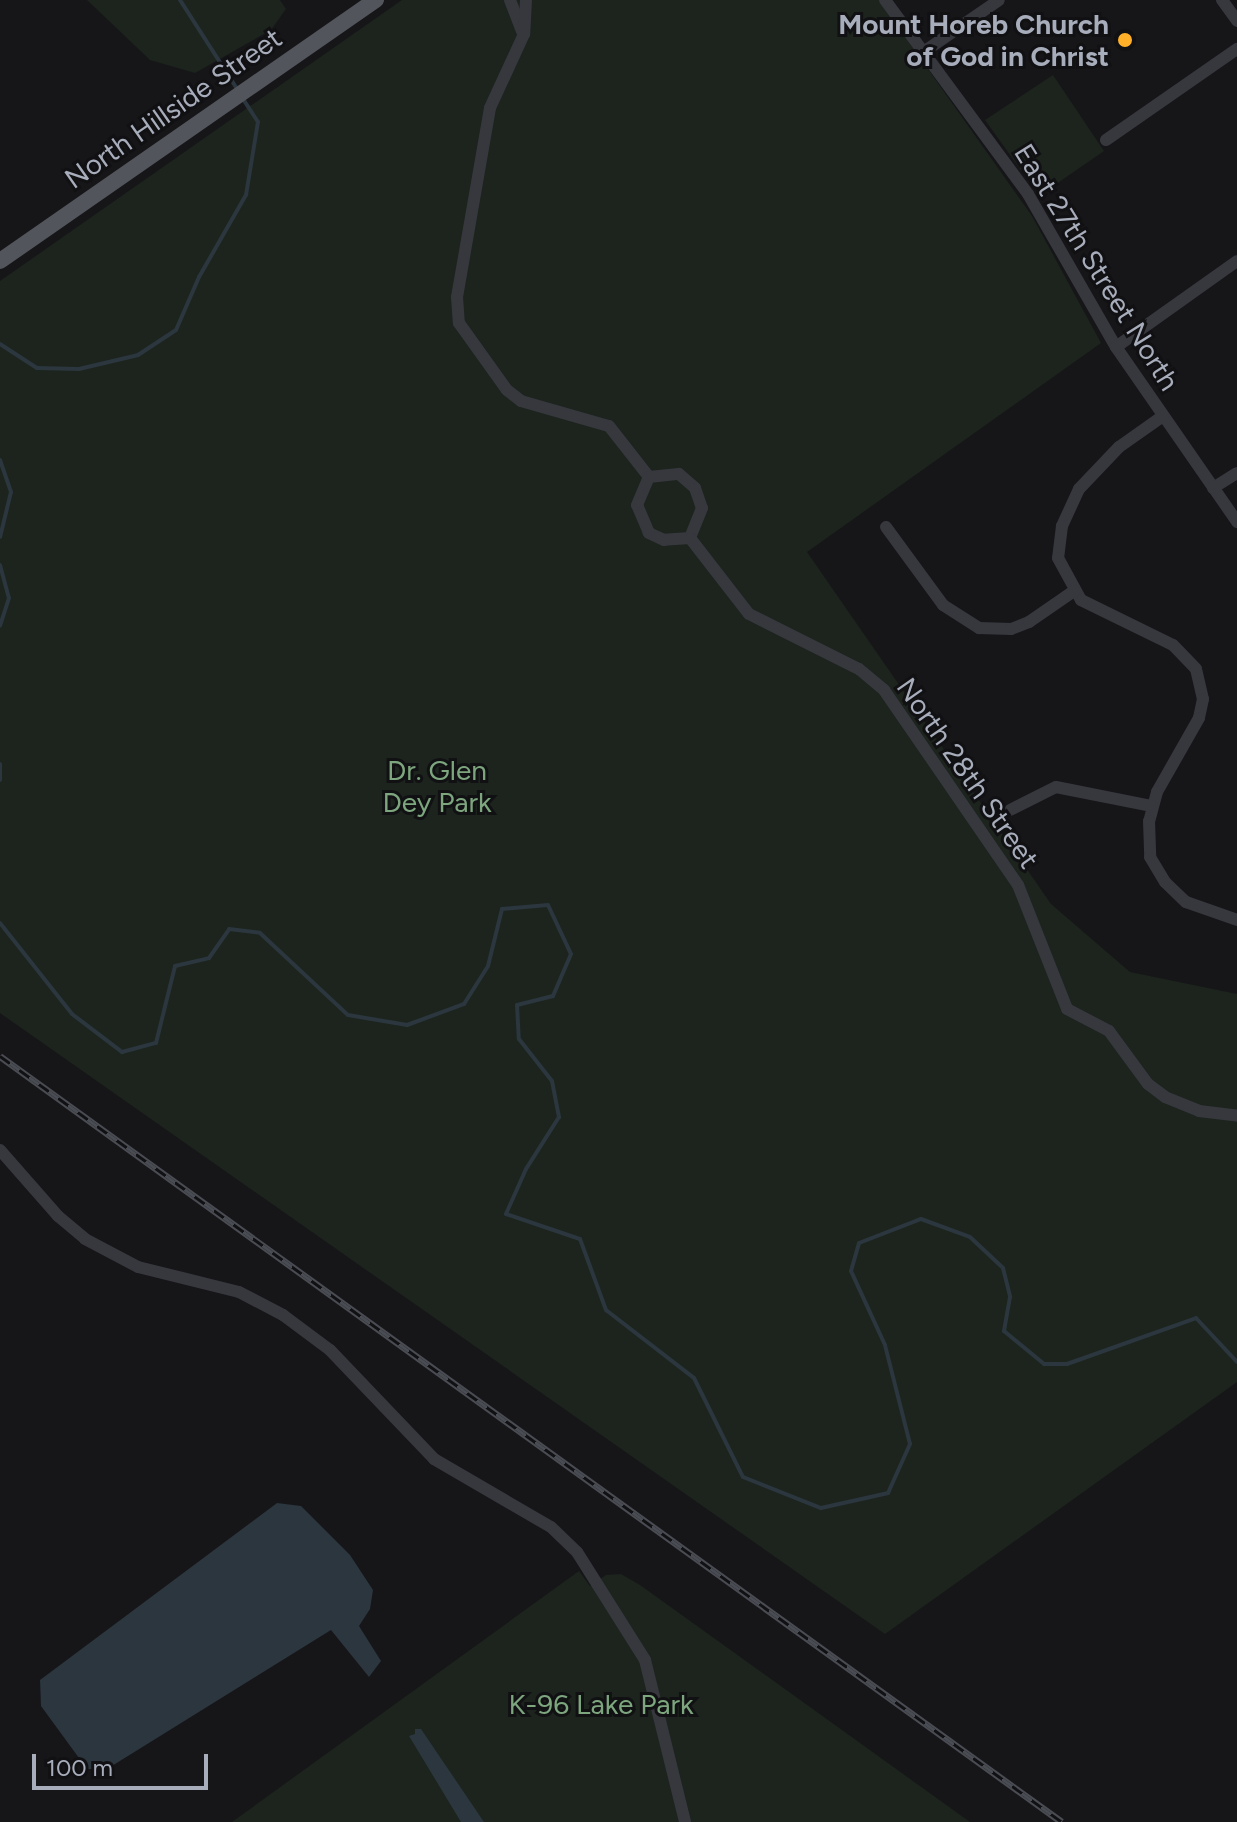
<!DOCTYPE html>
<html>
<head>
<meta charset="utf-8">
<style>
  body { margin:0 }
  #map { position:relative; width:1237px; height:1822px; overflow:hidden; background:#161619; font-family:Figtree,sans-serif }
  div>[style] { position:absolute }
  .green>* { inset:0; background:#1c241d }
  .water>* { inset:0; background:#2b363e }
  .stream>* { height:4px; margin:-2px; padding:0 2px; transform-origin:2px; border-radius:2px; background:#2b363e }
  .minor>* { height:12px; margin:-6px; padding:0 6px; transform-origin:6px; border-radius:6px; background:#37383e }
  .major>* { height:16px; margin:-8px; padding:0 8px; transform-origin:8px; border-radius:8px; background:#53555d }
  .rail>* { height:7px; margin-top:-3.5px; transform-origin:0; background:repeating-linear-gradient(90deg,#111114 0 12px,#4a4c53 0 24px); box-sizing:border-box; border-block:2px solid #4a4c53 }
  .dots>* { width:22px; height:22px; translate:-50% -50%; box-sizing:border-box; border:4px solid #111114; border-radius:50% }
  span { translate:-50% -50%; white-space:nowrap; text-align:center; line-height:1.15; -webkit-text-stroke:6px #111114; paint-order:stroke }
  .poi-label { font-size:28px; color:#a7adba; font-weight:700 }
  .right { translate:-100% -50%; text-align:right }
  .street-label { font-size:28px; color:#a7adba }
  .park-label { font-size:28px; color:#7da67e }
  .scale { position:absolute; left:32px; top:1754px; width:176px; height:36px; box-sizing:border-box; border:4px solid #a7adba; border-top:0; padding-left:10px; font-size:24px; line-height:28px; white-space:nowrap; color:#a7adba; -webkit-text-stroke:6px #111114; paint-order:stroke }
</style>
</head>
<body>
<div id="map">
  <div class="green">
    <i style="clip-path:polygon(87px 0,280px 0,286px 9px,271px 30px,195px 73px,150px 60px)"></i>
    <i style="clip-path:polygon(402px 0,879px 0,1032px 216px,1101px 343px,807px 552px,1051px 904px,1130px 972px,1237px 994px,1237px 1382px,885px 1634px,0 1013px,0 281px)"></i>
    <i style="clip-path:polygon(1053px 75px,1104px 151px,1049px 189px,1040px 177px,1026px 177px,985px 120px)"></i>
    <i style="clip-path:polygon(579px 1571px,590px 1586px,606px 1575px,621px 1574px,640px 1585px,970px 1822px,232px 1822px)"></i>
  </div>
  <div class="water">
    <i style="clip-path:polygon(277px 1503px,301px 1506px,350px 1555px,373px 1590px,370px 1609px,359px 1626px,381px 1661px,369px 1677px,331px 1630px,107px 1769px,87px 1769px,41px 1706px,40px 1680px)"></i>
    <i style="clip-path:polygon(415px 1729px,421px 1729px,484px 1822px,461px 1822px,409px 1736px,415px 1734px)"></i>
  </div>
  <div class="stream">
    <i style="left:180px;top:0;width:109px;rotate:57.3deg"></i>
    <i style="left:0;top:344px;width:44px;rotate:33deg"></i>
    <i style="left:37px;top:368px;width:42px;rotate:1.4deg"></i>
    <i style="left:79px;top:369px;width:61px;rotate:-13.3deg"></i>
    <i style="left:138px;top:355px;width:45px;rotate:-33.3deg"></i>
    <i style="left:176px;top:330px;width:58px;rotate:-66.5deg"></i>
    <i style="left:199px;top:277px;width:95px;rotate:-60.2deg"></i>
    <i style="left:246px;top:195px;width:74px;rotate:-80.7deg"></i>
    <i style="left:258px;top:122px;width:27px;rotate:-123deg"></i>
    <i style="left:0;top:460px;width:34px;rotate:71deg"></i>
    <i style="left:11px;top:492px;width:46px;rotate:103.7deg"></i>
    <i style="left:0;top:565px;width:34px;rotate:75deg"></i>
    <i style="left:9px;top:598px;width:29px;rotate:108deg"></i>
    <i style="left:0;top:764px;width:16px;rotate:90deg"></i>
    <i style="left:0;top:923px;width:116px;rotate:51.6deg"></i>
    <i style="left:72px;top:1014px;width:63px;rotate:37.2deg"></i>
    <i style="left:122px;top:1052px;width:35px;rotate:-15deg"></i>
    <i style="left:156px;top:1043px;width:79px;rotate:-76.1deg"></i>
    <i style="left:175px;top:966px;width:35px;rotate:-13deg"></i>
    <i style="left:209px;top:958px;width:35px;rotate:-55deg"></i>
    <i style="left:229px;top:929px;width:31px;rotate:7deg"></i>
    <i style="left:260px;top:933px;width:120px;rotate:43deg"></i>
    <i style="left:348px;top:1015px;width:60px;rotate:9.6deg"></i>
    <i style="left:407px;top:1025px;width:61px;rotate:-20.2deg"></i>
    <i style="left:464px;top:1004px;width:45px;rotate:-57.7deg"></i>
    <i style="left:488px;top:966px;width:59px;rotate:-76.2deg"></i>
    <i style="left:502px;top:909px;width:46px;rotate:-5deg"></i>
    <i style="left:548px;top:905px;width:54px;rotate:64.9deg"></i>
    <i style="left:571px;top:954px;width:46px;rotate:113.2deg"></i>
    <i style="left:553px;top:996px;width:37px;rotate:166deg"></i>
    <i style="left:517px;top:1005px;width:34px;rotate:87deg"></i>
    <i style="left:519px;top:1039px;width:53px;rotate:51.8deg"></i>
    <i style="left:552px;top:1081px;width:37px;rotate:79deg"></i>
    <i style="left:559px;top:1117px;width:62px;rotate:122.4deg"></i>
    <i style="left:526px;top:1169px;width:49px;rotate:114deg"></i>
    <i style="left:506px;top:1214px;width:78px;rotate:18.7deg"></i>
    <i style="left:580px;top:1239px;width:76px;rotate:69.9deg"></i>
    <i style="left:606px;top:1310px;width:111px;rotate:37.7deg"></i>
    <i style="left:694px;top:1378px;width:110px;rotate:63.7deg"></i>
    <i style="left:743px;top:1477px;width:84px;rotate:21.7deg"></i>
    <i style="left:821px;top:1508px;width:69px;rotate:-12.6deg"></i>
    <i style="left:888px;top:1493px;width:54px;rotate:-65.8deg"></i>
    <i style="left:910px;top:1444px;width:102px;rotate:-104.2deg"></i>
    <i style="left:885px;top:1345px;width:81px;rotate:-114.7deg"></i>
    <i style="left:851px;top:1271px;width:29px;rotate:-74deg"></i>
    <i style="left:859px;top:1243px;width:66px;rotate:-21.2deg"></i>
    <i style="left:921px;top:1219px;width:52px;rotate:20.2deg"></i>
    <i style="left:970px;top:1237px;width:45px;rotate:43.2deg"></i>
    <i style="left:1003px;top:1268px;width:30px;rotate:76deg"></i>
    <i style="left:1010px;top:1297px;width:35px;rotate:100deg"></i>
    <i style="left:1004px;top:1331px;width:52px;rotate:39.5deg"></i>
    <i style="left:1044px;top:1364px;width:23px"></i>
    <i style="left:1067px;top:1364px;width:137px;rotate:-19.6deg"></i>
    <i style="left:1196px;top:1318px;width:60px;rotate:47deg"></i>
  </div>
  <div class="minor">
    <i style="left:510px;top:0;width:33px;rotate:69deg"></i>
    <i style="left:526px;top:0;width:34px;rotate:93deg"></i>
    <i style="left:524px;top:34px;width:81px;rotate:114.7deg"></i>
    <i style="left:490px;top:108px;width:192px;rotate:99.9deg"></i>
    <i style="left:457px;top:297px;width:26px;rotate:86deg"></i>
    <i style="left:459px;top:323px;width:82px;rotate:54.4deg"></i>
    <i style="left:507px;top:390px;width:18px;rotate:38deg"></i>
    <i style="left:521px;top:401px;width:91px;rotate:15.9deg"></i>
    <i style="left:609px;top:426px;width:65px;rotate:51.9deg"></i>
    <i style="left:885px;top:0;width:241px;rotate:53.6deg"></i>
    <i style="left:1028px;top:194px;width:177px;rotate:60.1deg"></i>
    <i style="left:1116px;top:347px;width:213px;rotate:55.3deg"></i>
    <i style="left:1222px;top:0;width:26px;rotate:54deg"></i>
    <i style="left:922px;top:53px;width:93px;rotate:-34.5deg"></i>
    <i style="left:1106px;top:140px;width:160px;rotate:-34.8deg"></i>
    <i style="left:1116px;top:347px;width:148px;rotate:-35.4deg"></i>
    <i style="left:1163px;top:416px;width:54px;rotate:144.8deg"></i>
    <i style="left:1119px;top:447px;width:58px;rotate:133.6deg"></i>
    <i style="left:1079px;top:489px;width:41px;rotate:114.7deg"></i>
    <i style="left:1062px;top:526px;width:32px;rotate:97deg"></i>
    <i style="left:1058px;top:558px;width:48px;rotate:61.3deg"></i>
    <i style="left:1081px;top:600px;width:102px;rotate:26.1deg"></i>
    <i style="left:1173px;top:645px;width:33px;rotate:46deg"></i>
    <i style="left:1196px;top:669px;width:31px;rotate:77deg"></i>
    <i style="left:1203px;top:699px;width:19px;rotate:102deg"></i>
    <i style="left:1199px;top:718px;width:85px;rotate:119.6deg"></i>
    <i style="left:1157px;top:792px;width:30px;rotate:105deg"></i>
    <i style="left:1149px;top:821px;width:36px;rotate:88deg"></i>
    <i style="left:1150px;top:857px;width:29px;rotate:59deg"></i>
    <i style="left:1165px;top:882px;width:29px;rotate:44deg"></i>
    <i style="left:1186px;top:902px;width:54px;rotate:19.4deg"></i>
    <i style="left:679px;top:474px;width:21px;rotate:41deg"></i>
    <i style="left:695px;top:488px;width:21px;rotate:71deg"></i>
    <i style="left:702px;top:508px;width:32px;rotate:112deg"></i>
    <i style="left:690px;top:538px;width:26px;rotate:176deg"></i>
    <i style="left:664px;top:540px;width:17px;rotate:-155deg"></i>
    <i style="left:649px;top:533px;width:30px;rotate:-113deg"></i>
    <i style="left:637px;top:505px;width:30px;rotate:-67deg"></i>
    <i style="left:649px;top:477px;width:30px;rotate:-6deg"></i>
    <i style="left:1213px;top:488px;width:28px;rotate:-32deg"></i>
    <i style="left:886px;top:527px;width:97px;rotate:53.8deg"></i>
    <i style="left:943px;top:605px;width:43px;rotate:32.6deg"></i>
    <i style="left:979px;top:628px;width:32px;rotate:2deg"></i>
    <i style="left:1011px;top:629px;width:19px;rotate:-21deg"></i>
    <i style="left:1029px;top:622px;width:55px;rotate:-34.6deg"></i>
    <i style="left:690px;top:538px;width:96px;rotate:52.2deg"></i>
    <i style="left:749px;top:614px;width:123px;rotate:26.6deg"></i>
    <i style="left:859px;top:669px;width:33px;rotate:40deg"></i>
    <i style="left:884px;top:690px;width:237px;rotate:55.5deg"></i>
    <i style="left:1018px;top:885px;width:133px;rotate:68.4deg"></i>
    <i style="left:1067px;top:1009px;width:47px;rotate:27.6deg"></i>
    <i style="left:1109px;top:1031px;width:66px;rotate:53.7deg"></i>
    <i style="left:1148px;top:1084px;width:21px;rotate:37deg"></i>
    <i style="left:1165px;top:1097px;width:37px;rotate:22deg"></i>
    <i style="left:1199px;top:1111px;width:38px;rotate:7deg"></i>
    <i style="left:1010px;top:810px;width:51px;rotate:-26.6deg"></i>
    <i style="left:1056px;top:787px;width:98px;rotate:11.2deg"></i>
    <i style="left:0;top:1150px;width:88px;rotate:48.7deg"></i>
    <i style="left:58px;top:1216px;width:35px;rotate:40deg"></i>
    <i style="left:85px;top:1239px;width:60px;rotate:27.8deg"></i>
    <i style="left:138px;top:1267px;width:104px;rotate:13.9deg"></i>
    <i style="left:239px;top:1292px;width:50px;rotate:27.6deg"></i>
    <i style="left:283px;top:1315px;width:59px;rotate:36.7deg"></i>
    <i style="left:330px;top:1350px;width:151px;rotate:46.3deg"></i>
    <i style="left:434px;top:1459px;width:135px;rotate:30.2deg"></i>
    <i style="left:551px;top:1527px;width:36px;rotate:44deg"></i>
    <i style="left:577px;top:1552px;width:128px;rotate:57.8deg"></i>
    <i style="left:645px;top:1660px;width:167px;rotate:76.1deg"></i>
  </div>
  <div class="major">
    <i style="left:0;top:261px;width:458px;rotate:-34.8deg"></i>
  </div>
  <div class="rail">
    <i style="left:0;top:1056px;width:1309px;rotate:35.8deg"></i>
  </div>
  <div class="dots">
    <i style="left:1125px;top:40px;background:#ffb028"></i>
  </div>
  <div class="poi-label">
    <span class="right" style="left:1109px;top:40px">Mount Horeb Church<br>of God in Christ</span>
  </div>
  <div class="street-label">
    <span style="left:173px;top:108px;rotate:-35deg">North Hillside Street</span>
    <span style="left:1097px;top:267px;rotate:58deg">East 27th Street North</span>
    <span style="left:968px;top:773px;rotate:55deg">North 28th Street</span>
  </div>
  <div class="park-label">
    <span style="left:437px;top:786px">Dr. Glen<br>Dey Park</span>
    <span style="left:601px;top:1704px">K-96 Lake Park</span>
  </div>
  <div class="scale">100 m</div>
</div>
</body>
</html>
